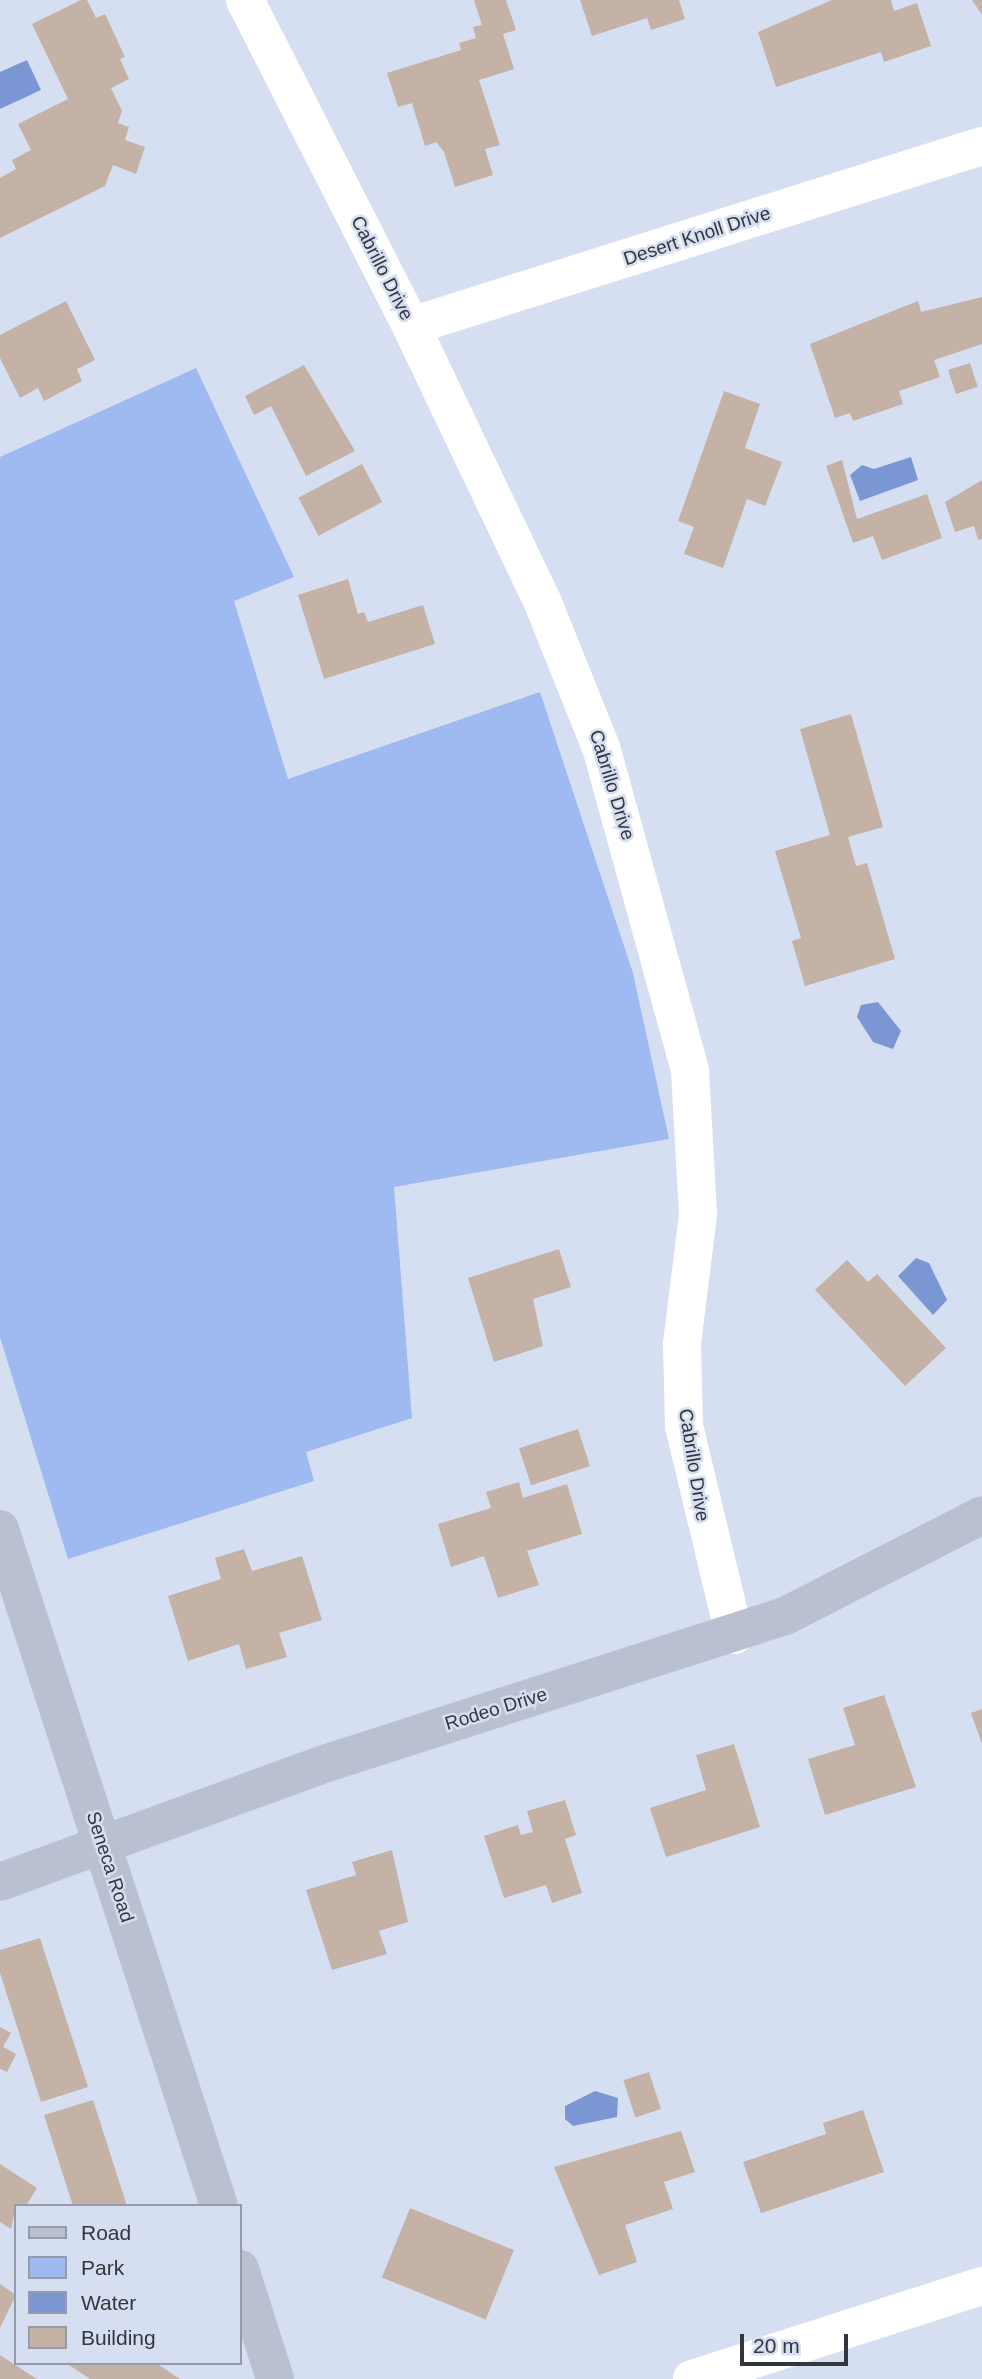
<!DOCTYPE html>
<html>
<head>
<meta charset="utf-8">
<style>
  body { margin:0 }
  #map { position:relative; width:982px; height:2379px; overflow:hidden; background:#d6dff1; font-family:Helvetica,sans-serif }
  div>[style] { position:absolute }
  .green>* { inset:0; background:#9fbaf0 }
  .water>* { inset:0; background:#7a97d3 }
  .building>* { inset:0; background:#c3b2a5; transform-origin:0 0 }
  .street>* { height:38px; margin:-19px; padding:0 19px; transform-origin:19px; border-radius:19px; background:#fff }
  .secondary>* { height:38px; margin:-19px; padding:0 19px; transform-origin:19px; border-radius:19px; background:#b8c0d1 }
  span { translate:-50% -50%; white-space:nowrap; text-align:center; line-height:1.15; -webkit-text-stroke:5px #d6dff1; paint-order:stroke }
  .street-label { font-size:19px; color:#33363d }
  .legend { position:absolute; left:14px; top:2204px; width:228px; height:161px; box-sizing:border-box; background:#d6dff1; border:2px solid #959ba9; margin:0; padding:9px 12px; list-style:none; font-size:21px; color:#33363d }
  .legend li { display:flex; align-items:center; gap:14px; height:35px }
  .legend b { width:35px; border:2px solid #959ba9 }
  .scale { position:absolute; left:740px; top:2334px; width:108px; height:32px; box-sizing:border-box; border:4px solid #33363d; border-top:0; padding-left:9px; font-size:21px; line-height:24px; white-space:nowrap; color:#33363d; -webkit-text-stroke:5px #d6dff1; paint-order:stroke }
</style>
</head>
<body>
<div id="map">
  <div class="green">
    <i style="clip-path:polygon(196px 368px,294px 577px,234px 601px,288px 779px,540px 692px,633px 973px,669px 1139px,394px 1187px,412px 1418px,306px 1452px,314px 1481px,68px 1559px,0 1337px,0 457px)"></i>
  </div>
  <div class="water">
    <i style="clip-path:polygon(27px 60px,41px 90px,0 109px,0 72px)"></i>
    <i style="clip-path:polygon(911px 457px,918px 480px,860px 501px,850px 475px,862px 465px,874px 469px)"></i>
    <i style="clip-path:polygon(878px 1002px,901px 1031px,893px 1049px,873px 1042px,857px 1017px,861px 1005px)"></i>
    <i style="clip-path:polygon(916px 1258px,929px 1263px,947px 1300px,933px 1315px,898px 1276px)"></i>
    <i style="clip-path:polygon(595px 2091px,618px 2098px,617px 2117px,573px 2126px,565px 2119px,565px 2106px)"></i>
  </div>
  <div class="building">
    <i style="clip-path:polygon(81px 0,87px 0,96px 18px,105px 14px,125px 57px,120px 59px,129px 79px,111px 88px,122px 111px,118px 123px,129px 127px,125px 140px,145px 147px,136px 174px,113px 165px,105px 186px,0 238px,0 178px,16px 169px,12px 160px,31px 150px,18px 124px,68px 99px,32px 24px)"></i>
    <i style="clip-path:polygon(474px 0,506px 0,516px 30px,503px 34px,514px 69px,479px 80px,500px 145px,485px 149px,493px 175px,455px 187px,444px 152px,436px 142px,425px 146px,412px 103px,398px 107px,387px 73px,461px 50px,459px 43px,476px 38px,473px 27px,482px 25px)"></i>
    <i style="clip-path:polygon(580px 0,679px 0,685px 19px,651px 30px,647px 18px,592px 36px)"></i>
    <i style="clip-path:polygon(832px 0,891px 0,894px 11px,917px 3px,931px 46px,884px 62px,881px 52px,776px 87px,758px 32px)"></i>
    <i style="clip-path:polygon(972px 0,982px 0,982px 15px)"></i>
    <i style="clip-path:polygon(982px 297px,982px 344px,934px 360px,940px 377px,899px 391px,903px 404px,853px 421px,850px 413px,835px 418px,810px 344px,918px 301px,921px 312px)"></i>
    <i style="clip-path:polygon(66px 301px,95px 360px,77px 369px,82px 381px,44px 401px,38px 388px,20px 398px,0 358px,0 335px)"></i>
    <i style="left:970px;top:363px;width:25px;height:23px;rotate:72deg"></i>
    <i style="clip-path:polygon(304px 365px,355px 451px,306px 476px,271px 406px,254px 415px,245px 396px)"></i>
    <i style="clip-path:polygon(724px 391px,760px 404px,745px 448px,782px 462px,765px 506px,747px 499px,723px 568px,684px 554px,694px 527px,678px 521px)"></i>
    <i style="clip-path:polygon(842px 460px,857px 519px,927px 494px,942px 538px,882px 560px,873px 536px,853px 543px,826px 466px)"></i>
    <i style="left:362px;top:464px;width:43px;height:72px;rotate:62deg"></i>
    <i style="clip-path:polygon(982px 480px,982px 539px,978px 540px,974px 526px,955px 532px,945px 502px)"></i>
    <i style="clip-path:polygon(348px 579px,358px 614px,364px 612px,368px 622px,423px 605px,435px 644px,324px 679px,298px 595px)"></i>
    <i style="clip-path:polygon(851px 714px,883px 827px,848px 837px,856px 866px,867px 863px,895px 959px,805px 986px,792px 941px,801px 938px,775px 851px,830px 835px,800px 729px)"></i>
    <i style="clip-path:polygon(559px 1249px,571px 1287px,533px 1299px,543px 1346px,494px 1362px,468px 1278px)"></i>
    <i style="clip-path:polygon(847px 1260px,868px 1282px,877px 1274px,946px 1348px,905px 1386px,815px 1290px)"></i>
    <i style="left:578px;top:1429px;width:39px;height:62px;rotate:72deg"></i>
    <i style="clip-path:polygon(519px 1482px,523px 1498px,567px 1484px,582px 1534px,527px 1551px,539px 1585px,498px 1598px,484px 1556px,451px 1567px,438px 1524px,491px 1508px,486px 1492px)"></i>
    <i style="clip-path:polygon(244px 1549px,252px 1571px,302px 1556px,322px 1620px,279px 1633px,287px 1657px,246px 1669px,239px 1644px,188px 1661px,168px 1596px,221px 1579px,215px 1558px)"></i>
    <i style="clip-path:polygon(884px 1695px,916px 1787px,825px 1815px,808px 1759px,855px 1745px,843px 1708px)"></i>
    <i style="clip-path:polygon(982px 1709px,982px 1744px,971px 1713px)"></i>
    <i style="clip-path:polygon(734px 1744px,760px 1827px,666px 1857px,650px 1808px,706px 1790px,696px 1755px)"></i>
    <i style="clip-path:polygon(565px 1800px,576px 1835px,565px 1839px,582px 1893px,552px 1903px,546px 1885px,504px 1898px,484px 1836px,518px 1825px,521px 1835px,533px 1832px,527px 1811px)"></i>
    <i style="clip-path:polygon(392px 1850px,408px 1922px,379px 1931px,387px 1954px,332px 1970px,306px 1890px,356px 1875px,352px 1862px)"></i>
    <i style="clip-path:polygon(40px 1938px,88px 2087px,41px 2102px,0 1973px,0 1950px)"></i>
    <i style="clip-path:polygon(0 2027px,11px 2033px,3px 2047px,16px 2054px,7px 2072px,0 2069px)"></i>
    <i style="left:649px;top:2072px;width:39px;height:27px;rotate:72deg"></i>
    <i style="clip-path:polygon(93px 2100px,127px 2206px,73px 2206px,44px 2115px)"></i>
    <i style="clip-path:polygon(863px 2110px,884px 2172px,761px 2213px,743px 2162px,826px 2134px,823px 2123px)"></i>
    <i style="clip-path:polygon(681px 2131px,695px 2172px,664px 2182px,673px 2209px,625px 2225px,637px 2262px,599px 2275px,554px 2167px)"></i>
    <i style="clip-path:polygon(0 2164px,37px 2188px,26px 2206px,16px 2206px,11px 2229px,0 2222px)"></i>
    <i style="left:410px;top:2208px;width:112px;height:75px;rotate:22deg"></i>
    <i style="clip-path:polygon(0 2284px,16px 2295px,0 2328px)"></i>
    <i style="clip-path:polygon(0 2355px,37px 2379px,0 2379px)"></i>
    <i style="clip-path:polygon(66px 2363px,156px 2363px,180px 2379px,90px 2379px)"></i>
  </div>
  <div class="street">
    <i style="left:245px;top:0;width:366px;rotate:63deg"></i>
    <i style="left:411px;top:326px;width:307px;rotate:64.5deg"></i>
    <i style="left:543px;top:603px;width:155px;rotate:68.1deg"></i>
    <i style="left:601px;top:747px;width:336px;rotate:74.6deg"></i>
    <i style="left:690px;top:1071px;width:144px;rotate:86.8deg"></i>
    <i style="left:698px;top:1215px;width:130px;rotate:97.1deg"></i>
    <i style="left:682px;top:1344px;width:82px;rotate:88.6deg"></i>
    <i style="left:684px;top:1426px;width:215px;rotate:76.5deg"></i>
    <i style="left:411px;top:326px;width:599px;rotate:-17.5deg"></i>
    <i style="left:692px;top:2379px;width:305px;rotate:-17.8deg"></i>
  </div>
  <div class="secondary">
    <i style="left:0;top:1529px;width:712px;rotate:72.07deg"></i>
    <i style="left:0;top:1882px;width:348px;rotate:-20deg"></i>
    <i style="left:327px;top:1763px;width:483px;rotate:-17.8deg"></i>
    <i style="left:787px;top:1615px;width:219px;rotate:-27.1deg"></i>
    <i style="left:240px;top:2269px;width:115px;rotate:72.3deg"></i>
  </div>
  <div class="street-label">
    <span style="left:697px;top:236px;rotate:-18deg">Desert Knoll Drive</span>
    <span style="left:382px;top:268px;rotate:63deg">Cabrillo Drive</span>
    <span style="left:612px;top:785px;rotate:73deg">Cabrillo Drive</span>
    <span style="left:694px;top:1465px;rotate:81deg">Cabrillo Drive</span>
    <span style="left:496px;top:1709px;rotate:-17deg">Rodeo Drive</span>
    <span style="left:110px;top:1867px;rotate:72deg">Seneca Road</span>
  </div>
  <ul class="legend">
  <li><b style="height:9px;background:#b8c0d1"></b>Road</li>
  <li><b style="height:19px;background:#9fbaf0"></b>Park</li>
  <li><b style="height:19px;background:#7a97d3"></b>Water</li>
  <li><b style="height:19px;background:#c3b2a5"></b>Building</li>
  </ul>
  <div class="scale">20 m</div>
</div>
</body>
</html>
